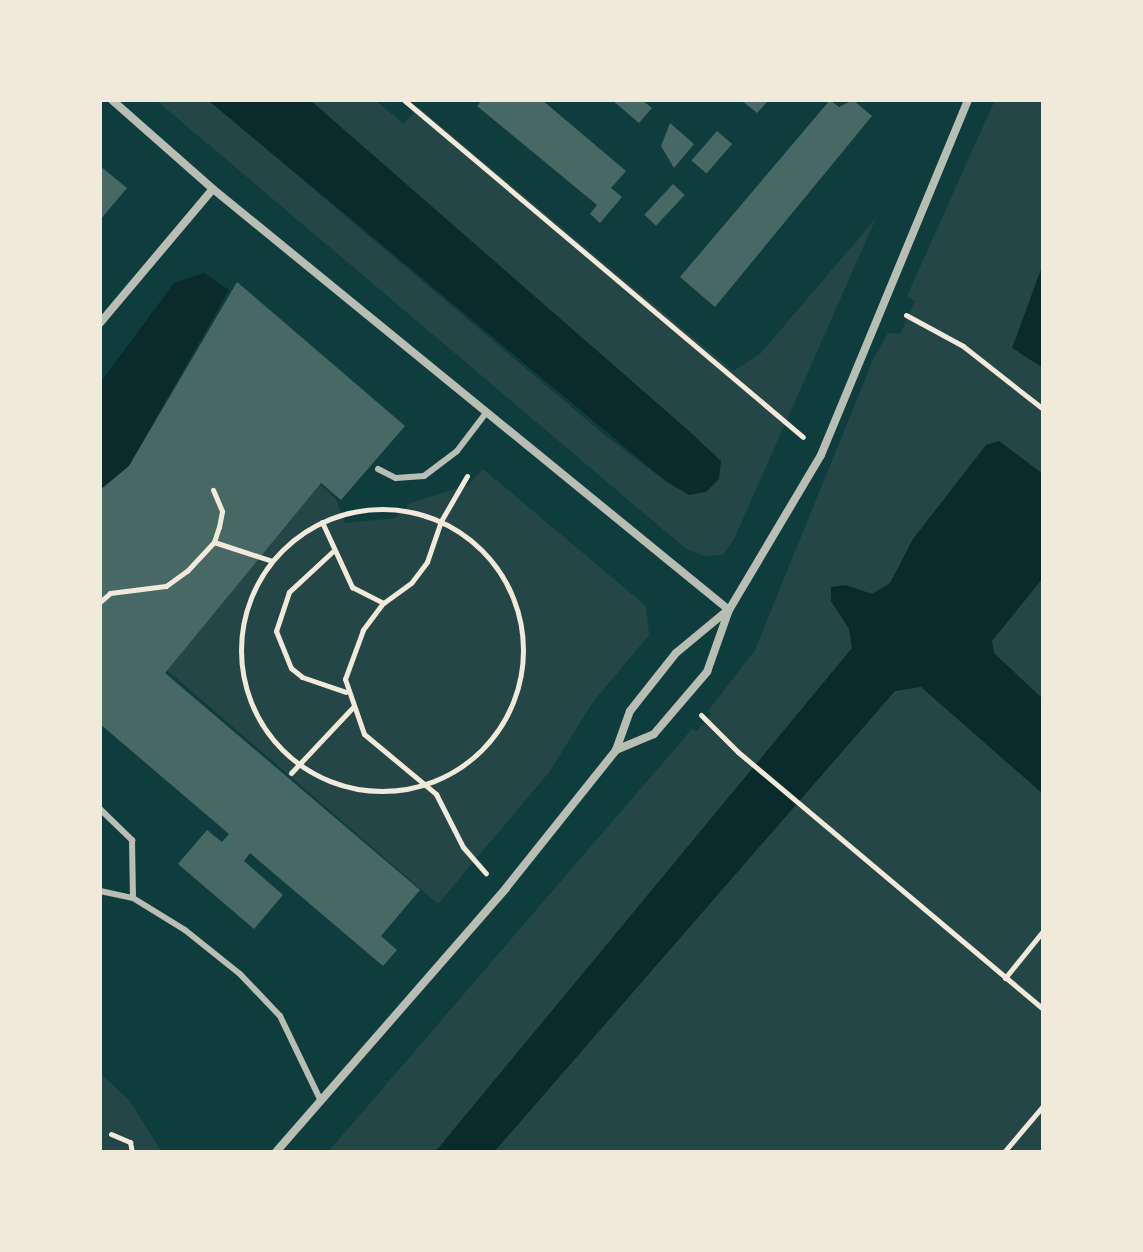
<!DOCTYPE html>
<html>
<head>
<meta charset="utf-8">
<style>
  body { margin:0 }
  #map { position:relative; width:1143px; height:1252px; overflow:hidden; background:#0f3d3e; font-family:"Golos Text",sans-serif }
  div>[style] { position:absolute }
  .green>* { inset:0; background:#244646 }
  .water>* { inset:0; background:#0a2a2b }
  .building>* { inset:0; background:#486865; transform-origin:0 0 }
  .path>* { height:5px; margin:-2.5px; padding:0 2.5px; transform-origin:2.5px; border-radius:2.5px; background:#f1e9da }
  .path>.ring { margin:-2.5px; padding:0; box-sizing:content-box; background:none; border:5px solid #f1e9da; border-radius:50% }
  .service>* { height:6px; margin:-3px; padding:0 3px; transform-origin:3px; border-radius:3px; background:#b8beb3 }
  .minor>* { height:8px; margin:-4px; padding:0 4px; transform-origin:4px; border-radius:4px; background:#b8beb3 }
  span { translate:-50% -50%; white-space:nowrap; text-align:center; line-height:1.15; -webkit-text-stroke:8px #f1e9da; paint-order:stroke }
  .frame { position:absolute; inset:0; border:102px solid #f1e9da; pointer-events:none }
</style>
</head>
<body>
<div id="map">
  <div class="green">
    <i style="clip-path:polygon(156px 100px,208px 100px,607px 437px,667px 482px,706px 492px,718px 479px,720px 461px,310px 100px,375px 100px,404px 124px,418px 107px,733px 371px,760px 354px,876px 218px,735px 537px,723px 555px,704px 556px,685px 548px)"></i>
    <i style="clip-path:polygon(995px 100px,1043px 100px,1043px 1152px,328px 1152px,692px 729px,697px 731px,711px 714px,708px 711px,755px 650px,873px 360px,888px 333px,900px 334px,915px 301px,907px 296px)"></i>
    <i style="clip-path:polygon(483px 469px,646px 606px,649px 635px,593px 702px,550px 771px,438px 904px,100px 612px,315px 480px,336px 499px,345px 523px,396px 518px,410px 503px,468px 485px)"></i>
    <i style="clip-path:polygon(100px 1073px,129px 1100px,162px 1152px,100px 1152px)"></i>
  </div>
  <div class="water">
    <i style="clip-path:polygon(208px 100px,310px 100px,689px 431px,721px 461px,719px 479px,706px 492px,689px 495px,667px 482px)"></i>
    <i style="clip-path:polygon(1043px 264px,1043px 368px,1012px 348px)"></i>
    <i style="clip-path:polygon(204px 273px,229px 290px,128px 467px,100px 490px,100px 383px,174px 283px)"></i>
    <i style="clip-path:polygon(999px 441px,1043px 474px,1043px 578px,992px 641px,994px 653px,1043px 699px,1043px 794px,921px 687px,895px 691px,494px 1152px,435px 1152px,852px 648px,849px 629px,831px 601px,831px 587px,846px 585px,872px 594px,890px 583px,913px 539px,986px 445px)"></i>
  </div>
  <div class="building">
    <i style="clip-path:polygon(482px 100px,542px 100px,626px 171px,611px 188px,622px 197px,600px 223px,590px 214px,597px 205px,477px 106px)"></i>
    <i style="clip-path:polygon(612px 100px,642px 100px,652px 108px,639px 123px)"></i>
    <i style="clip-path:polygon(741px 100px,769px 100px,757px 113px)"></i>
    <i style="clip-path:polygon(830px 100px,839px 107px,853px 100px,872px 116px,715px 307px,680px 277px)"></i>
    <i style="clip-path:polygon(670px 123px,694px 144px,674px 168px,661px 146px)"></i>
    <i style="left:717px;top:131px;width:20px;height:39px;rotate:41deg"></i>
    <i style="clip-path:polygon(100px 166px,127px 188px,100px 220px)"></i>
    <i style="left:673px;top:184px;width:16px;height:42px;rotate:43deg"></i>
    <i style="clip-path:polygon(237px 282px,405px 426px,341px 500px,321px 483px,165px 673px,420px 890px,381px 936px,397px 950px,383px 966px,250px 853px,244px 861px,283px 895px,254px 929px,178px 864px,207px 830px,222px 842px,229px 834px,100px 724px,100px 490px,129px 466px)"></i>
  </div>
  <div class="path">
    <i style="left:404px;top:100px;width:522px;rotate:40.18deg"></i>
    <i style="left:906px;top:315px;width:65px;rotate:28.5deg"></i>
    <i style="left:963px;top:346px;width:102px;rotate:38.2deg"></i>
    <i style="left:467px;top:476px;width:52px;rotate:120deg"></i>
    <i style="left:441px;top:521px;width:43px;rotate:108.9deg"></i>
    <i style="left:427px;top:562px;width:26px;rotate:127deg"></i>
    <i style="left:411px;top:583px;width:34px;rotate:144deg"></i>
    <i style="left:383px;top:603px;width:34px;rotate:127deg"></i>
    <i style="left:363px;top:630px;width:52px;rotate:110.2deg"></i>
    <i style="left:345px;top:679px;width:58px;rotate:70.9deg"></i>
    <i style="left:364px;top:734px;width:94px;rotate:39.8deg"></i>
    <i style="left:436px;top:794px;width:59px;rotate:63deg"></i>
    <i style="left:463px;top:847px;width:35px;rotate:49deg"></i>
    <i class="ring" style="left:241px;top:509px;width:277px;height:277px"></i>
    <i style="left:322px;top:522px;width:72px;rotate:65.2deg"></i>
    <i style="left:352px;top:587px;width:35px;rotate:27deg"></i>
    <i style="left:214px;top:542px;width:61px;rotate:18.1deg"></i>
    <i style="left:332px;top:552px;width:59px;rotate:137.1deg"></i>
    <i style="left:289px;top:592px;width:41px;rotate:108.4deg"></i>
    <i style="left:276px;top:631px;width:40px;rotate:68deg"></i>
    <i style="left:291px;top:668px;width:14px;rotate:39deg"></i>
    <i style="left:302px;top:677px;width:46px;rotate:18.8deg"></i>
    <i style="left:100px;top:602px;width:13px;rotate:-42deg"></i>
    <i style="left:110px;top:593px;width:56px;rotate:-7.1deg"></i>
    <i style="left:166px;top:586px;width:26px;rotate:-36deg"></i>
    <i style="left:187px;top:571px;width:40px;rotate:-47deg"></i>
    <i style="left:214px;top:542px;width:16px;rotate:-72deg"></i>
    <i style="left:219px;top:527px;width:16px;rotate:-79deg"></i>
    <i style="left:222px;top:511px;width:23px;rotate:-113deg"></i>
    <i style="left:701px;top:715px;width:52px;rotate:45deg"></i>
    <i style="left:738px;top:752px;width:399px;rotate:40.1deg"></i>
    <i style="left:291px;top:773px;width:91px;rotate:-46.8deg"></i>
    <i style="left:1005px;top:978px;width:60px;rotate:-51deg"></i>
    <i style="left:111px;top:1134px;width:21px;rotate:23deg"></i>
    <i style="left:130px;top:1142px;width:10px;rotate:79deg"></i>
    <i style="left:1004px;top:1152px;width:60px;rotate:-49.7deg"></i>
  </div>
  <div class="service">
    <i style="left:378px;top:469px;width:20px;rotate:27deg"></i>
    <i style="left:396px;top:478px;width:28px;rotate:-4deg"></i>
    <i style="left:424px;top:476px;width:41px;rotate:-37.1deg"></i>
    <i style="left:457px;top:451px;width:48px;rotate:-52.7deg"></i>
    <i style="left:100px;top:809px;width:45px;rotate:44.1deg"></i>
    <i style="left:132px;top:840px;width:58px;rotate:89deg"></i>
    <i style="left:100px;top:891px;width:34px;rotate:12deg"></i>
    <i style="left:133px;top:898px;width:61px;rotate:31.6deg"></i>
    <i style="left:185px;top:930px;width:70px;rotate:38.7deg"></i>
    <i style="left:240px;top:974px;width:58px;rotate:46.4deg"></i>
    <i style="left:280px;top:1016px;width:92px;rotate:64.3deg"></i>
  </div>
  <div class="minor">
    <i style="left:112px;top:100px;width:135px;rotate:41.4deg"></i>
    <i style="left:213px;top:189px;width:666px;rotate:39.21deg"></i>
    <i style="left:100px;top:323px;width:175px;rotate:-49.9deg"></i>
    <i style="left:616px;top:750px;width:41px;rotate:-22.8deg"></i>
    <i style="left:654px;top:734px;width:82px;rotate:-49.5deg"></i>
    <i style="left:707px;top:672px;width:66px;rotate:-70.5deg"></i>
    <i style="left:729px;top:610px;width:180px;rotate:-59.3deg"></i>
    <i style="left:821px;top:455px;width:384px;rotate:-67.5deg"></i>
    <i style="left:276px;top:1152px;width:350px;rotate:-48.9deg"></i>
    <i style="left:506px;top:888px;width:176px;rotate:-51.4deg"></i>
    <i style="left:616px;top:750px;width:41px;rotate:-70.3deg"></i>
    <i style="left:630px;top:711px;width:74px;rotate:-51.6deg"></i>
    <i style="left:676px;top:653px;width:67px;rotate:-39.6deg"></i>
  </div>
  <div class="frame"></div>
</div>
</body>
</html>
